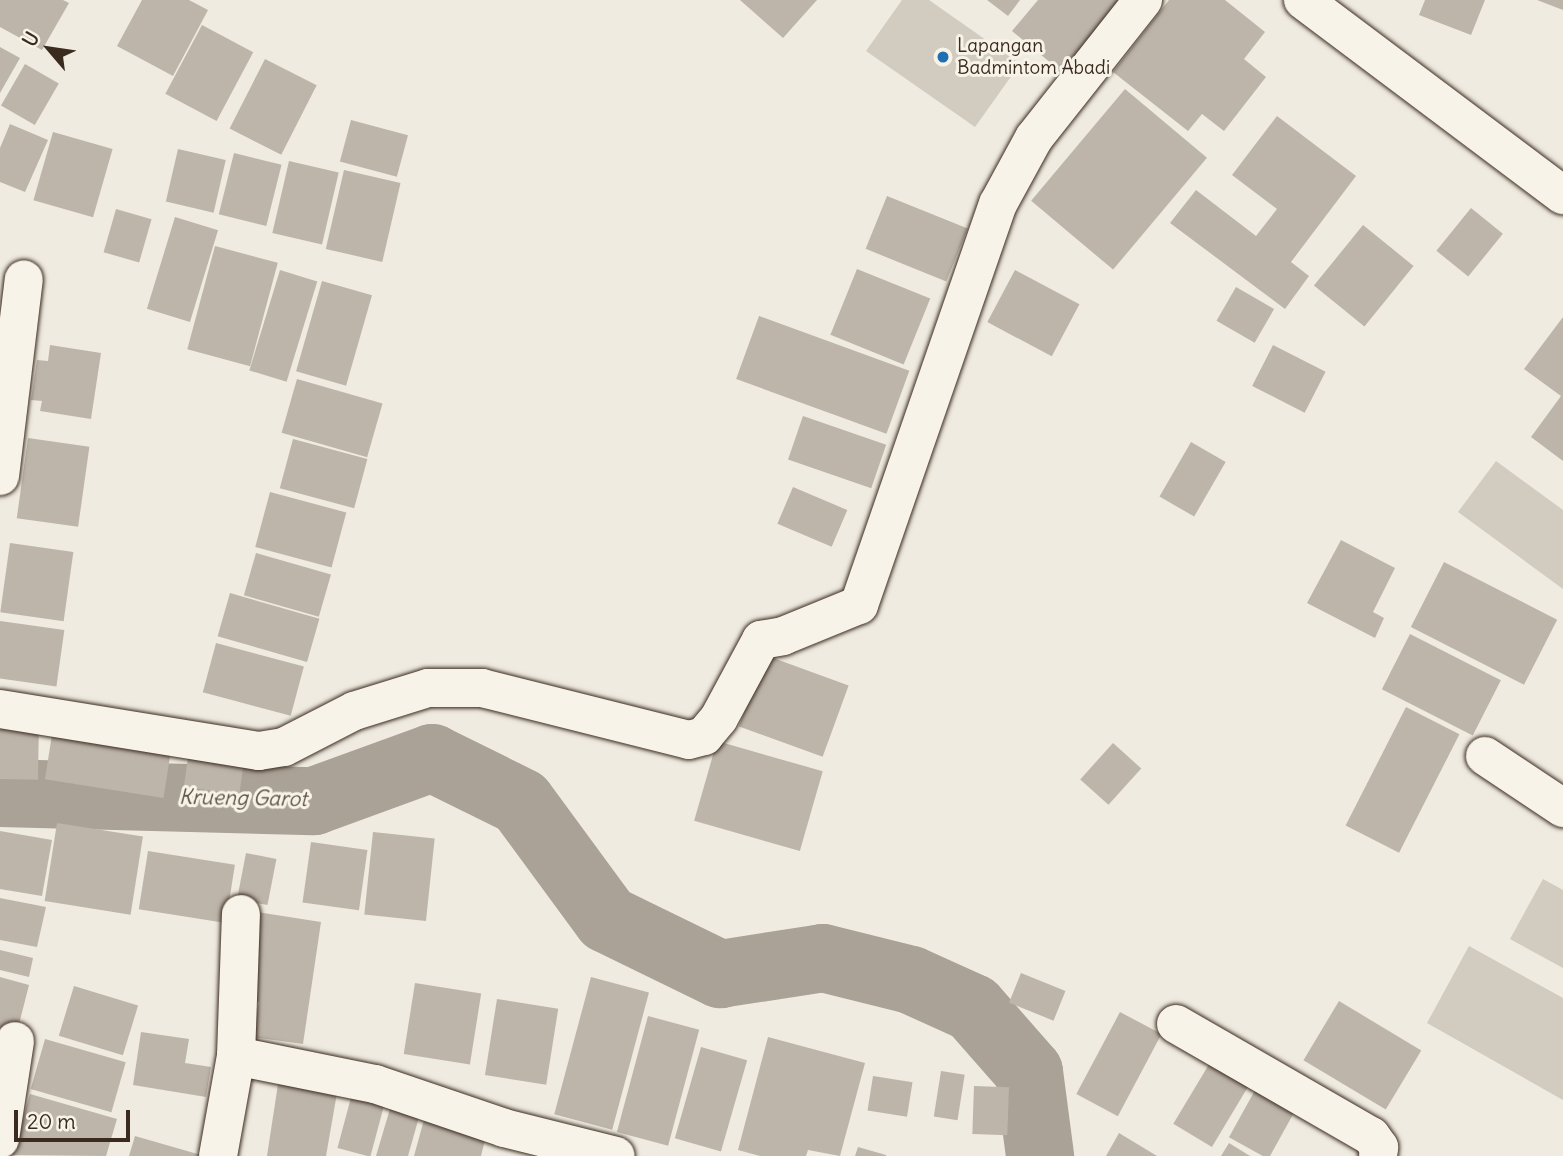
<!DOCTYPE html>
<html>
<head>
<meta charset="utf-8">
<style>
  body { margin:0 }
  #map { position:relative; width:1563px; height:1156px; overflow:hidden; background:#efebe0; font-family:Delius,sans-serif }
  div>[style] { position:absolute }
  .green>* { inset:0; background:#d1cbc0 }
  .river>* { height:68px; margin:-34px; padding:0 34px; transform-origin:34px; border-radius:34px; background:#aaa296 }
  .building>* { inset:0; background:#bdb5aa; transform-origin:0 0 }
  .roads { filter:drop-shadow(0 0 2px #3b2a1e) drop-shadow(0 0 2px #3b2a1e) }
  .minor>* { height:38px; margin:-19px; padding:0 19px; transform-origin:19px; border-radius:19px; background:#f7f3e8 }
  .tertiary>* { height:38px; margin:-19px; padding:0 19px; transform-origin:19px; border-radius:19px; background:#f7f3e8 }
  .dots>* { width:19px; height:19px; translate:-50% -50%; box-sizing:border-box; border:4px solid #f7f3e8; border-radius:50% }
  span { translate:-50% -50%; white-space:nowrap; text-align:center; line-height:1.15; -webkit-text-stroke:6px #f7f3e8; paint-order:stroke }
  .poi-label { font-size:19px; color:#3b2a1e }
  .left { translate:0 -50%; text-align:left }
  .water-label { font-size:21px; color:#625448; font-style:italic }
  .north { position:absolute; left:14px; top:14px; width:70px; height:70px; -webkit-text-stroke:5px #f7f3e8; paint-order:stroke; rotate:299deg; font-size:19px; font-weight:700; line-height:28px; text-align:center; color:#3b2a1e }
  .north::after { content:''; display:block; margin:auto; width:24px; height:32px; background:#3b2a1e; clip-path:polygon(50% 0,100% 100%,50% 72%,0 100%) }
  .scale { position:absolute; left:14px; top:1110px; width:116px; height:32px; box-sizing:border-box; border:4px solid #3b2a1e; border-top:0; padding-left:9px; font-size:21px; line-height:24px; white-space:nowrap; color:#3b2a1e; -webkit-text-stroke:5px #f7f3e8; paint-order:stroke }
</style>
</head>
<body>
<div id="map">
  <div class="green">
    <i style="clip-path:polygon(902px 0,929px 0,1020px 64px,975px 127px,866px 51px)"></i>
    <i style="clip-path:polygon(1496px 461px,1563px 510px,1563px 589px,1458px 512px)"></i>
    <i style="clip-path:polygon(1543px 879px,1563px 890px,1563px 968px,1510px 939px)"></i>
    <i style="clip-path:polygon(1469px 946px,1563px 998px,1563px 1100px,1427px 1023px)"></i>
  </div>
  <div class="river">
    <i style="left:0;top:793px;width:314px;rotate:1.5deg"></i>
    <i style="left:314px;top:801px;width:126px;rotate:-20deg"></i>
    <i style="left:432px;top:758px;width:99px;rotate:26.3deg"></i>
    <i style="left:521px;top:802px;width:145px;rotate:53.7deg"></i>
    <i style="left:607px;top:919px;width:126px;rotate:26deg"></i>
    <i style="left:720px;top:974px;width:104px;rotate:-8.8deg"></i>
    <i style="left:823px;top:958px;width:91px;rotate:14deg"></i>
    <i style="left:911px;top:980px;width:68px;rotate:24.3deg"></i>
    <i style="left:973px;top:1008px;width:85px;rotate:48.8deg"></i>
    <i style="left:1029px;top:1072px;width:85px;rotate:82.5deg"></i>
  </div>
  <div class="building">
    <i style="clip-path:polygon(0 0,63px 0,69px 3px,42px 50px,0 27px)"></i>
    <i style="clip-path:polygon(142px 0,189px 0,208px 10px,173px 76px,117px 46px)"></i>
    <i style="clip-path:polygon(740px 0,817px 0,783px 38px)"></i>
    <i style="clip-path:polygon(987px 0,1020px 0,1008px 16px)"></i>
    <i style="clip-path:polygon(1038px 0,1132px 0,1069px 78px,1012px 31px)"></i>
    <i style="clip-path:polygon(1169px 0,1225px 0,1265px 32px,1244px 59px,1266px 77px,1224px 131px,1202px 114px,1188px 131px,1113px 72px)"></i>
    <i style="clip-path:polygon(1425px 0,1485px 0,1471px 35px,1419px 15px)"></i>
    <i style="clip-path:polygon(1537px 0,1563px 0,1563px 10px)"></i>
    <i style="left:202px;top:25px;width:58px;height:78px;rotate:28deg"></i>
    <i style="clip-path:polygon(0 47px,20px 58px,0 93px)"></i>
    <i style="left:265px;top:59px;width:58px;height:78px;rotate:27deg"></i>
    <i style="left:25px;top:64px;width:39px;height:48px;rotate:30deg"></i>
    <i style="left:1125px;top:89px;width:107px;height:146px;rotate:40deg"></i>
    <i style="clip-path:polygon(1277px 116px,1356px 176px,1291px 262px,1309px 276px,1285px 309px,1170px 223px,1196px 190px,1256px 236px,1277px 209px,1232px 175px)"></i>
    <i style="left:351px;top:120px;width:59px;height:43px;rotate:15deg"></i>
    <i style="clip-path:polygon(10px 124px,48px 140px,25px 192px,0 182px,0 148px)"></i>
    <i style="left:53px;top:132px;width:62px;height:71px;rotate:16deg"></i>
    <i style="left:178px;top:149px;width:49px;height:54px;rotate:13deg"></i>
    <i style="left:234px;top:153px;width:49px;height:63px;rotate:14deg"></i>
    <i style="left:289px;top:161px;width:51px;height:74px;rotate:13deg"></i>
    <i style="left:344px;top:170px;width:58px;height:81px;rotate:13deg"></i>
    <i style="left:887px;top:196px;width:87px;height:57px;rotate:22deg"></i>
    <i style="left:1471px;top:208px;width:41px;height:55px;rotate:39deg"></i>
    <i style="left:116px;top:209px;width:37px;height:45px;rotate:16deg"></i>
    <i style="left:175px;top:217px;width:45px;height:96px;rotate:17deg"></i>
    <i style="left:1363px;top:225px;width:65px;height:78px;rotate:39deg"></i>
    <i style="left:215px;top:246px;width:65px;height:107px;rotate:15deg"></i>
    <i style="left:857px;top:269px;width:79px;height:71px;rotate:22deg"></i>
    <i style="left:280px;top:270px;width:39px;height:105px;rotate:17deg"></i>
    <i style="left:1015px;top:270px;width:73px;height:59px;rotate:28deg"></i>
    <i style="left:322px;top:281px;width:52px;height:94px;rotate:16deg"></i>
    <i style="left:1236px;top:287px;width:44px;height:39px;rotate:30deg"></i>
    <i style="left:759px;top:316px;width:160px;height:67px;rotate:20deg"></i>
    <i style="clip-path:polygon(1563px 317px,1563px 461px,1531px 437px,1561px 396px,1524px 369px)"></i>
    <i style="clip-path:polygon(50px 345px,101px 353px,91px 419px,40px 411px,42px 401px,31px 400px,37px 360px,48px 361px)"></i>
    <i style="left:1273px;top:345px;width:59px;height:46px;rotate:27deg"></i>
    <i style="left:297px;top:379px;width:89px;height:56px;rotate:16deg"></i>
    <i style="left:803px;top:416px;width:88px;height:46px;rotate:19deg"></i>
    <i style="left:28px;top:438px;width:62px;height:81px;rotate:8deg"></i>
    <i style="left:293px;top:439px;width:77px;height:51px;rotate:15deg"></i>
    <i style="left:1191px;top:442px;width:40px;height:63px;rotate:30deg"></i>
    <i style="left:793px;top:487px;width:59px;height:40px;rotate:23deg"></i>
    <i style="left:270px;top:492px;width:79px;height:57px;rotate:15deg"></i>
    <i style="clip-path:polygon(1341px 540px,1395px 568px,1373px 612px,1384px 618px,1375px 638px,1307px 603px)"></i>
    <i style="left:10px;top:543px;width:64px;height:70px;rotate:8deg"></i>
    <i style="left:256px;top:553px;width:78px;height:44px;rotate:16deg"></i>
    <i style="left:1444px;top:562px;width:127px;height:73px;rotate:27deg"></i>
    <i style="left:230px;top:593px;width:93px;height:45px;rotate:16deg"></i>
    <i style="left:0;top:621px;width:65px;height:57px;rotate:8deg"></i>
    <i style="left:1410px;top:634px;width:102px;height:62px;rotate:27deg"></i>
    <i style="left:216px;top:643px;width:91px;height:51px;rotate:15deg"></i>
    <i style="left:765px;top:655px;width:89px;height:76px;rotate:20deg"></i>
    <i style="left:1406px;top:707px;width:60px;height:133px;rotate:27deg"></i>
    <i style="left:0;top:720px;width:39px;height:59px;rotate:1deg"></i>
    <i style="left:54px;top:722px;width:120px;height:58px;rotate:9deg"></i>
    <i style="left:717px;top:741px;width:110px;height:83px;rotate:16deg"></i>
    <i style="left:1113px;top:743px;width:38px;height:49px;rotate:42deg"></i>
    <i style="left:189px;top:750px;width:56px;height:37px;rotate:8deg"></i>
    <i style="left:57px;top:823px;width:87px;height:79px;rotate:9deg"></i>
    <i style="clip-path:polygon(0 831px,52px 840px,42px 896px,0 889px)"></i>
    <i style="left:373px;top:832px;width:62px;height:83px;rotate:6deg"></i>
    <i style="left:311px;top:842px;width:57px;height:61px;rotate:8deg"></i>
    <i style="left:148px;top:851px;width:88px;height:59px;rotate:9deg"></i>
    <i style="left:246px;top:853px;width:31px;height:47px;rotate:11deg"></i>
    <i style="clip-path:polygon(0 898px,46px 907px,37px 947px,0 940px)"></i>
    <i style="clip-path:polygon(257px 912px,321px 922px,303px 1044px,253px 1037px,259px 1002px,244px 1000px)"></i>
    <i style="clip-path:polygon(0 950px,33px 958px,29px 977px,0 970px)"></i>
    <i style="left:1021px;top:973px;width:48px;height:32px;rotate:22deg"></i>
    <i style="clip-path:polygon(0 977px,29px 985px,16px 1036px,0 1032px)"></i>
    <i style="left:591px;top:977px;width:60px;height:142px;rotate:15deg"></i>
    <i style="left:415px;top:983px;width:67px;height:72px;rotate:9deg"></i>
    <i style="left:74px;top:986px;width:67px;height:52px;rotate:17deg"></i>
    <i style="left:497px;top:999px;width:62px;height:77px;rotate:9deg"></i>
    <i style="left:1339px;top:1001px;width:96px;height:69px;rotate:31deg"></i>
    <i style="left:1120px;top:1012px;width:47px;height:93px;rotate:28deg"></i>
    <i style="left:648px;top:1016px;width:53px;height:120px;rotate:15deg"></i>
    <i style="clip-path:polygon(141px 1032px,189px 1039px,185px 1063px,211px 1067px,206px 1097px,133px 1085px)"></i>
    <i style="clip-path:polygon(768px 1037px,865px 1063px,840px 1156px,808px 1150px,806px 1156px,760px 1156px,738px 1150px)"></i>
    <i style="left:45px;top:1039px;width:84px;height:52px;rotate:16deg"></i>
    <i style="left:701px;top:1047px;width:48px;height:95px;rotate:16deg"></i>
    <i style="left:1214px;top:1056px;width:45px;height:79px;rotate:31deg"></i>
    <i style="left:941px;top:1071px;width:24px;height:46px;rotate:9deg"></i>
    <i style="left:873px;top:1076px;width:40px;height:35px;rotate:9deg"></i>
    <i style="left:1259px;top:1083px;width:45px;height:62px;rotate:29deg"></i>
    <i style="clip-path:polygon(278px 1084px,337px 1093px,326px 1156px,267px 1156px)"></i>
    <i style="left:974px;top:1086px;width:35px;height:48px;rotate:2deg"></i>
    <i style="left:353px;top:1090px;width:34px;height:60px;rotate:15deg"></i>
    <i style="clip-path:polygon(30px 1094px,117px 1119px,106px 1156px,12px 1155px)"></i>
    <i style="clip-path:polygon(392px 1102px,421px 1110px,408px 1156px,376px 1156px)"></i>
    <i style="clip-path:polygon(425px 1116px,487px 1132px,481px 1156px,414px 1156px)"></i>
    <i style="clip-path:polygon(1119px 1133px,1157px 1156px,1106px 1156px)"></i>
    <i style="clip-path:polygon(135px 1136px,201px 1155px,201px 1156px,129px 1156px)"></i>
    <i style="clip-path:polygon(1229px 1143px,1250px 1156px,1221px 1156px)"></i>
    <i style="clip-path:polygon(858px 1147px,886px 1155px,886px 1156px,855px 1156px)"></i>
  </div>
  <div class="roads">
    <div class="minor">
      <i style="left:0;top:476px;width:198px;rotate:-83.1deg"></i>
      <i style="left:0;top:709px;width:262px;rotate:9.2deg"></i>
      <i style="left:259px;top:751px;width:25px;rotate:-9deg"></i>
      <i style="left:284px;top:747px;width:79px;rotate:-27.2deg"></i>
      <i style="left:354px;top:711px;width:77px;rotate:-17.3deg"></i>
      <i style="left:428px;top:688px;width:54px"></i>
      <i style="left:482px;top:688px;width:213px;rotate:14.1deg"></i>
      <i style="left:689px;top:740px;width:16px;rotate:-15deg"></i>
      <i style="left:704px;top:736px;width:23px;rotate:-50deg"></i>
      <i style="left:719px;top:718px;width:89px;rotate:-61.7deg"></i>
      <i style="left:761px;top:640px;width:22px;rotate:-10deg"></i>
      <i style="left:783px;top:636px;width:82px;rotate:-22.2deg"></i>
      <i style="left:859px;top:605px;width:424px;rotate:-70.9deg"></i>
      <i style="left:998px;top:204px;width:75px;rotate:-61.4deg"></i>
      <i style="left:1034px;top:138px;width:176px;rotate:-51.7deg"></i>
      <i style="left:1485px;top:756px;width:94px;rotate:33.7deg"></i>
      <i style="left:1176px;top:1024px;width:225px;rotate:29.9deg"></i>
      <i style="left:1371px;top:1136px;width:14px;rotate:54deg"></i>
      <i style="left:1379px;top:1147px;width:9px;rotate:96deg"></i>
      <i style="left:236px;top:1056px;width:142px;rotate:11.4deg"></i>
      <i style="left:375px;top:1084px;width:136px;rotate:18.8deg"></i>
      <i style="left:504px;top:1128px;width:115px;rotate:14deg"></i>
      <i style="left:0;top:1139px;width:99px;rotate:-81.3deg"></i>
      <i style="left:218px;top:1156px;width:102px;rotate:-79.8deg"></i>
      <i style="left:236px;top:1056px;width:142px;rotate:-88deg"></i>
    </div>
    <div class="tertiary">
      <i style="left:1303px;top:0;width:325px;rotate:36.9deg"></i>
    </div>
  </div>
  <div class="dots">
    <i style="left:943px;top:57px;background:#1f6fb2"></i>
  </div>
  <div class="poi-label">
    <span class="left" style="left:957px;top:57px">Lapangan<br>Badmintom Abadi</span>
  </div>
  <div class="water-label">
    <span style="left:243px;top:798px;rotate:1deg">Krueng Garot</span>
  </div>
  <div class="north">U</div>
  <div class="scale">20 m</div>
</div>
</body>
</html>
